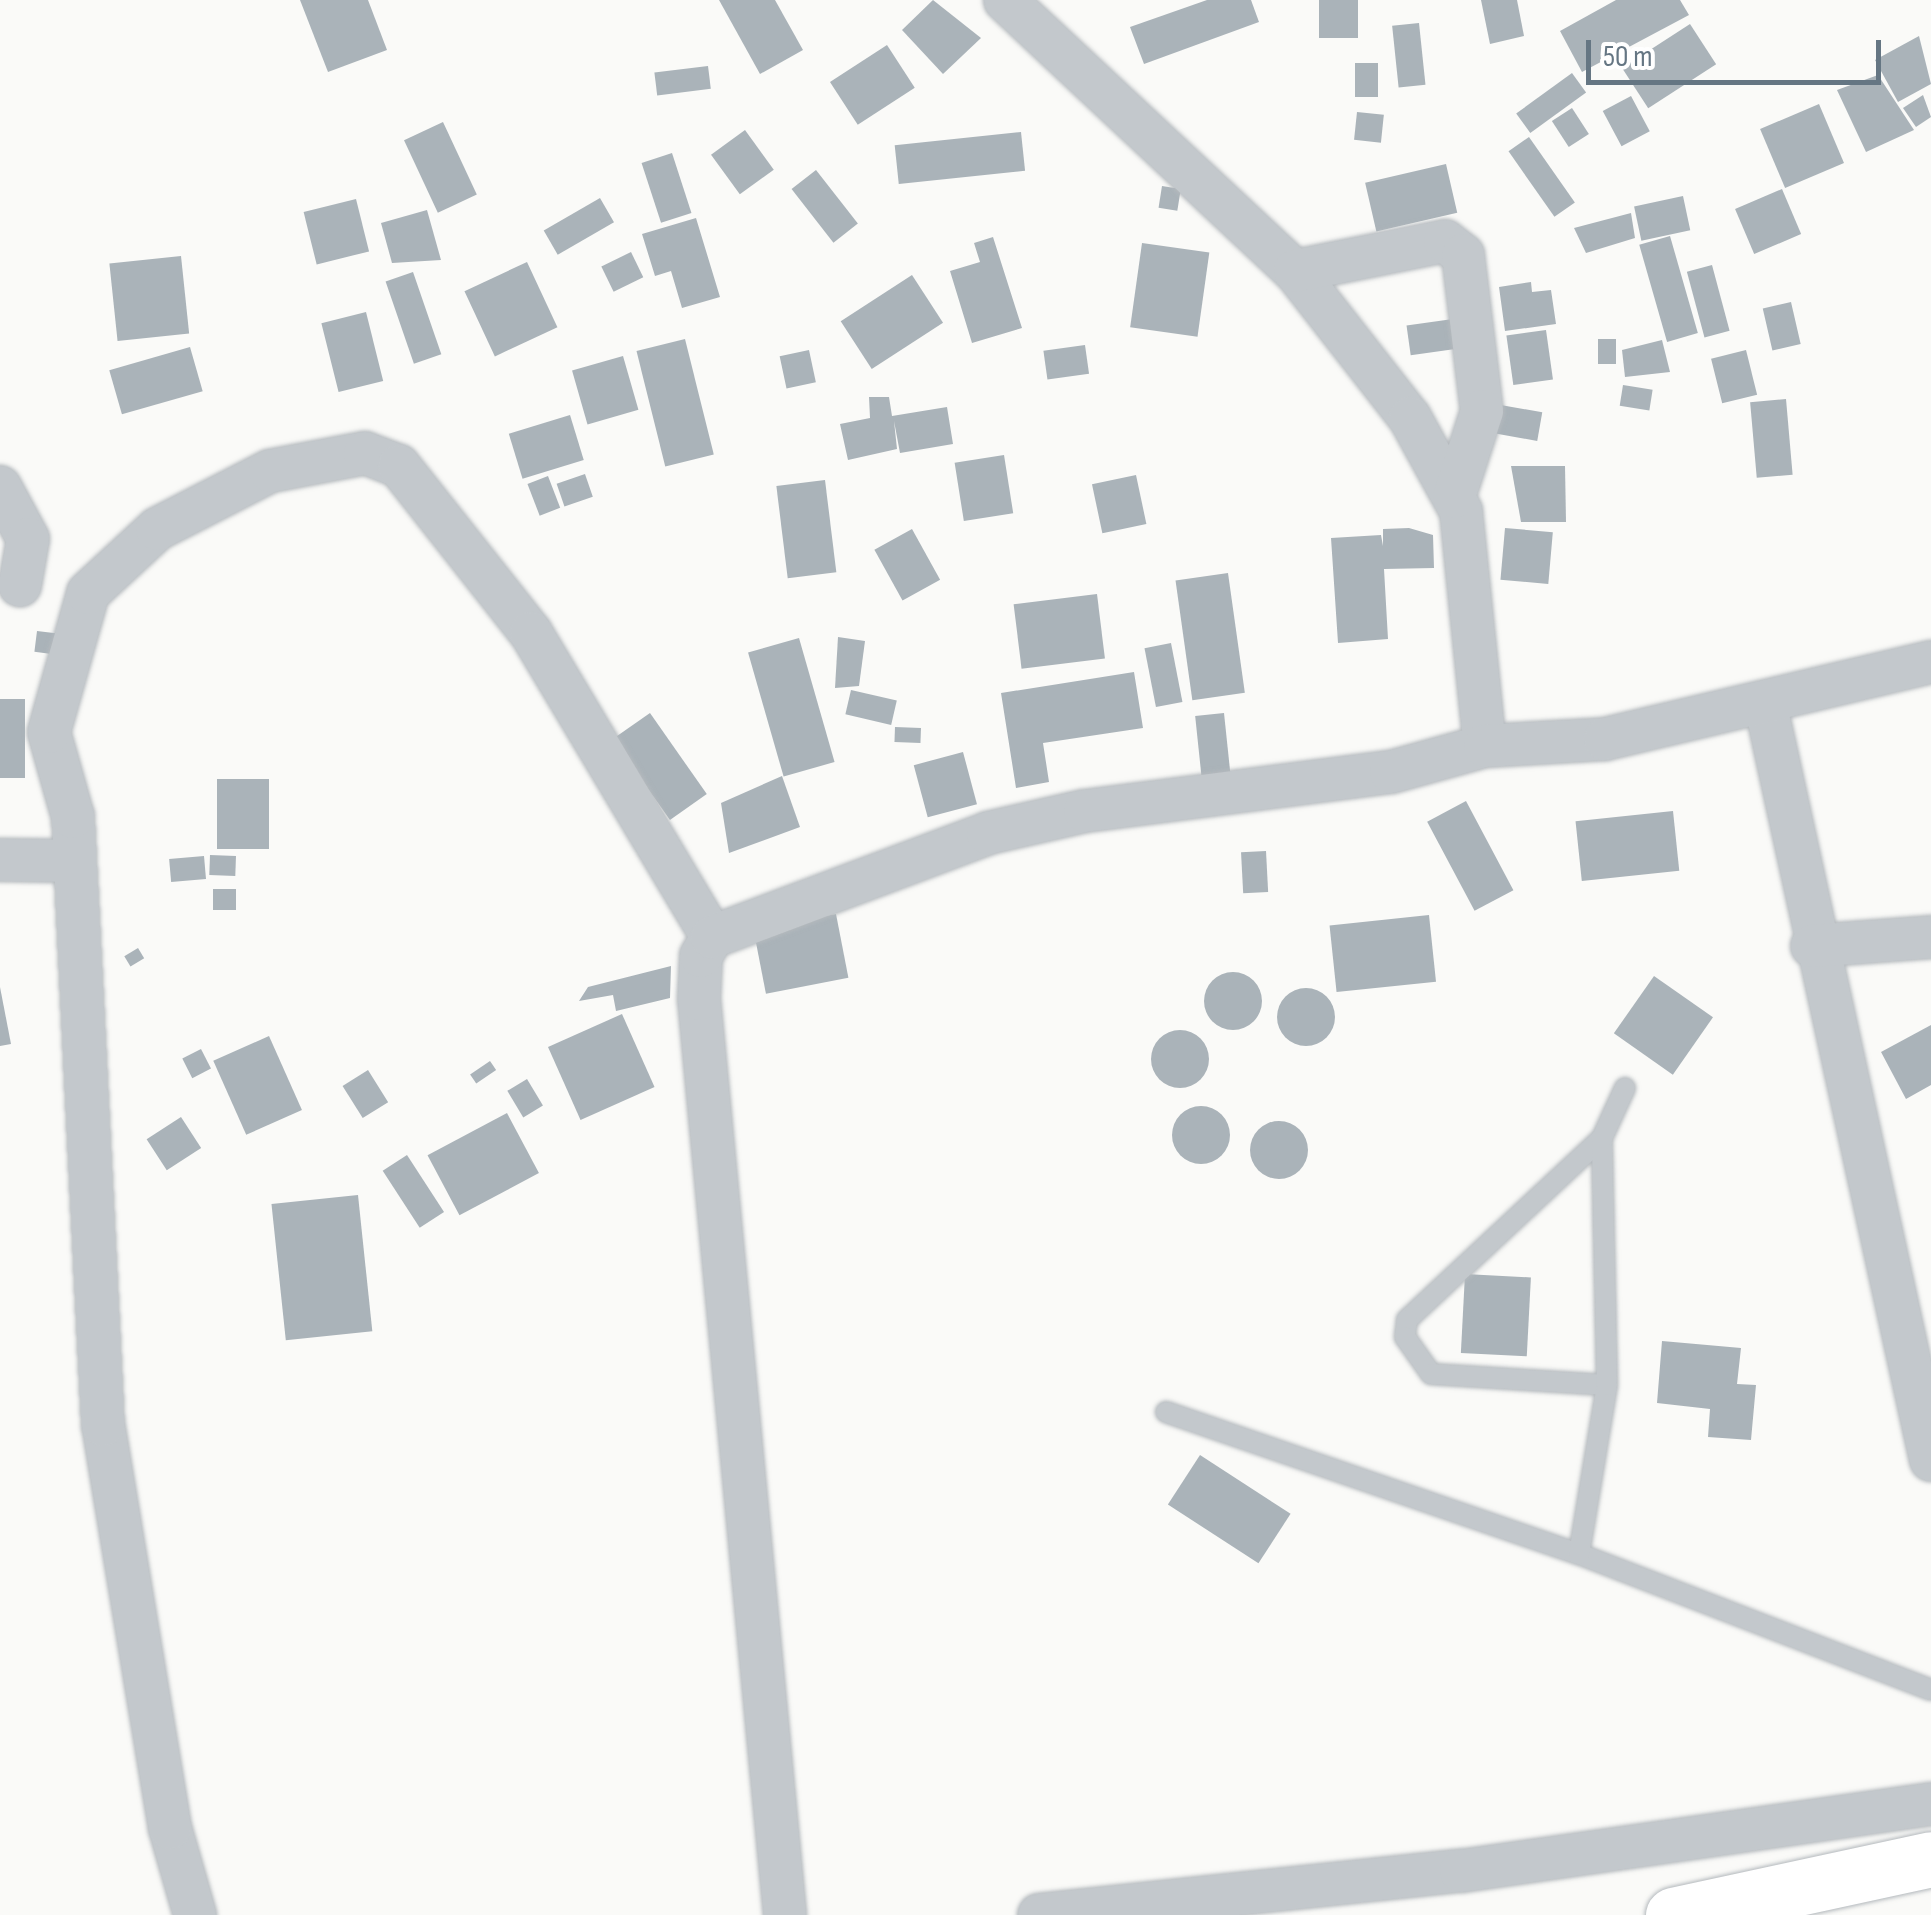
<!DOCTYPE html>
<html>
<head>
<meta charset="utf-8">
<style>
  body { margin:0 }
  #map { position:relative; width:1931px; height:1915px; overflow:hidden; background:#fafaf8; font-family:"Sofia Sans Condensed",sans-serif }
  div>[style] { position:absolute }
  .building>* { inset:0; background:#aab3b9; transform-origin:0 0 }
  .round { border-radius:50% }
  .roads { filter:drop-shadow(0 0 2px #b4b9bd) drop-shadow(0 0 2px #b4b9bd) }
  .lane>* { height:20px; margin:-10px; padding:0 10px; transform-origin:10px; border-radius:10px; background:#c3c8cc }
  .street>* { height:42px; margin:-21px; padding:0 21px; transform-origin:21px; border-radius:21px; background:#c3c8cc }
  .highway>* { height:55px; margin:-27.5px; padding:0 27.5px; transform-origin:27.5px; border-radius:27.5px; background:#fff }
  span { translate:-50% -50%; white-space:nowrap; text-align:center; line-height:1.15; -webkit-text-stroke:10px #fff; paint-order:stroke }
  .scale { position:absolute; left:1586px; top:40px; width:295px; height:45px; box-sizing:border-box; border:5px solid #657683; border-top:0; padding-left:12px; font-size:30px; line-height:35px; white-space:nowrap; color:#657683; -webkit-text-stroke:8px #fff; paint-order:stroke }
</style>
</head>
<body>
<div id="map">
  <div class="building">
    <i style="clip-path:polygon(300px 0,368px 0,387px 50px,328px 72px)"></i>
    <i style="clip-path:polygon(719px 0,775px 0,803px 50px,760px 74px)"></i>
    <i style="clip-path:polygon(933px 0,981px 38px,943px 74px,902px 30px)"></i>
    <i style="clip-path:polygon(1207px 0,1251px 0,1259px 22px,1144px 64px,1130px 27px)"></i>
    <i style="left:1319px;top:0;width:39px;height:38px"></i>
    <i style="clip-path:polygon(1481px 0,1517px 0,1524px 36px,1490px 44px)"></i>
    <i style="clip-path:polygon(1616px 0,1680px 0,1689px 15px,1582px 72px,1560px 31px)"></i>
    <i style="left:1419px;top:23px;width:62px;height:27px;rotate:84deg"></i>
    <i style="left:1690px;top:24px;width:48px;height:81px;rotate:57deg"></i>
    <i style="clip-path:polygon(1919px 36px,1931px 84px,1898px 102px,1875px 60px)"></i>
    <i style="left:887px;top:45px;width:51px;height:68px;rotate:57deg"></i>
    <i style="left:1355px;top:63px;width:23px;height:34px"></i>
    <i style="left:708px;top:66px;width:23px;height:54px;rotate:83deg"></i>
    <i style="left:1572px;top:73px;width:24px;height:69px;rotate:54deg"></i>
    <i style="clip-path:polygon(1878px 75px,1914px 130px,1866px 152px,1837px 90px)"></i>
    <i style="clip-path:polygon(1923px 95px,1931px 117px,1916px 127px,1903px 108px)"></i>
    <i style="left:1631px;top:96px;width:40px;height:32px;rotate:62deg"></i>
    <i style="left:1819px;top:104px;width:64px;height:64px;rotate:67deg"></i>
    <i style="left:1572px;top:108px;width:31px;height:24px;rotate:57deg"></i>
    <i style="left:1357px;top:112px;width:27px;height:28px;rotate:6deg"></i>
    <i style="left:443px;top:122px;width:80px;height:43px;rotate:65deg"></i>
    <i style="left:745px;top:130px;width:49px;height:42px;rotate:54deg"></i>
    <i style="left:1021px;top:132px;width:39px;height:127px;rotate:84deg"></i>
    <i style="left:1529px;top:137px;width:80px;height:25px;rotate:55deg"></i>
    <i style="left:672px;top:153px;width:63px;height:32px;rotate:72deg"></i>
    <i style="left:1446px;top:164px;width:50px;height:83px;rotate:77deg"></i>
    <i style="left:816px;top:170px;width:68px;height:31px;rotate:52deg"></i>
    <i style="left:1162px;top:186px;width:19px;height:22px;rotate:9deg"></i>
    <i style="left:1782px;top:189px;width:49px;height:51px;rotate:67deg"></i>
    <i style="left:1683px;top:196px;width:35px;height:50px;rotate:78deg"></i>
    <i style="left:600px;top:198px;width:28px;height:65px;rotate:60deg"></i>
    <i style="left:356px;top:199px;width:54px;height:54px;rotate:76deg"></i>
    <i style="clip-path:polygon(427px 210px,441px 260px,392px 263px,381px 223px)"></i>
    <i style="clip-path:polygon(1631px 213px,1635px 238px,1586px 253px,1574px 228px)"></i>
    <i style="clip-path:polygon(696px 218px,720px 297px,682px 308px,671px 271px,655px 276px,642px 234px)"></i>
    <i style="left:1670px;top:236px;width:101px;height:32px;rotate:74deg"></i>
    <i style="clip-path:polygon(993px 237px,1022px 328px,972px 343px,950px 271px,980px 262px,974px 243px)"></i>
    <i style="left:1142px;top:243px;width:68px;height:85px;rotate:8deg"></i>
    <i style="left:631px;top:252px;width:28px;height:33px;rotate:64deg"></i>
    <i style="left:181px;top:256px;width:78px;height:72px;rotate:84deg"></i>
    <i style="left:527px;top:262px;width:72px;height:69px;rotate:65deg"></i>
    <i style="left:1712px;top:265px;width:68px;height:26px;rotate:75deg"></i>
    <i style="left:413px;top:272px;width:87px;height:29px;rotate:71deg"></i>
    <i style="left:912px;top:275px;width:57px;height:85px;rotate:57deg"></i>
    <i style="clip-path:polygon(1531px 282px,1532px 292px,1551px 290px,1556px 324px,1505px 331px,1499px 287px)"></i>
    <i style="left:1791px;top:302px;width:43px;height:29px;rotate:77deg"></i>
    <i style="left:366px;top:312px;width:71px;height:46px;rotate:76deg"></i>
    <i style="left:1460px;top:318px;width:30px;height:54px;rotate:82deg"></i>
    <i style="left:1546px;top:330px;width:50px;height:40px;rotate:82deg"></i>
    <i style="left:685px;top:339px;width:119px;height:50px;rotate:76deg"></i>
    <i style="left:1598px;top:339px;width:18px;height:25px"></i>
    <i style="clip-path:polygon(1662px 340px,1670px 372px,1625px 377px,1622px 350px)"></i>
    <i style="left:1085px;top:345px;width:29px;height:42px;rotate:82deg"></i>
    <i style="left:190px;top:347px;width:46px;height:84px;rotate:74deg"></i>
    <i style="left:809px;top:350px;width:33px;height:30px;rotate:78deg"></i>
    <i style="left:1746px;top:350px;width:46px;height:36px;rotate:76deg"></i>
    <i style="left:623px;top:356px;width:56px;height:53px;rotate:74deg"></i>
    <i style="left:1623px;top:385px;width:30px;height:21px;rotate:9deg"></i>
    <i style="clip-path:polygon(869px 397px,889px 397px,892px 416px,947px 407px,953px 444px,900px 453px,894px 421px,897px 449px,848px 460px,840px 424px,870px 418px)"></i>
    <i style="left:1786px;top:399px;width:76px;height:36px;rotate:85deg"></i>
    <i style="left:1495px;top:404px;width:48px;height:29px;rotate:10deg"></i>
    <i style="left:570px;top:415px;width:47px;height:64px;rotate:73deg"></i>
    <i style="left:1004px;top:455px;width:59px;height:50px;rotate:81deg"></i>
    <i style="clip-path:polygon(1511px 466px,1565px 466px,1566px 522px,1521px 522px)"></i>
    <i style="left:585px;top:474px;width:24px;height:30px;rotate:71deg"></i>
    <i style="left:1136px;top:475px;width:50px;height:45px;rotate:78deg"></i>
    <i style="left:548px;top:476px;width:34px;height:22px;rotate:69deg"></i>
    <i style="left:825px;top:480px;width:93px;height:49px;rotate:83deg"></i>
    <i style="clip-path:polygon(1409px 528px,1433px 535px,1434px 568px,1384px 569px,1388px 639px,1338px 643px,1331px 538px,1381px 535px,1383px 546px,1383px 529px)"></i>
    <i style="left:1505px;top:528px;width:48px;height:52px;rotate:5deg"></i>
    <i style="left:912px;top:529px;width:58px;height:43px;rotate:61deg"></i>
    <i style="left:1228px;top:573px;width:121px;height:53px;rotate:82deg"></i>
    <i style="left:1097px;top:594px;width:65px;height:84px;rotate:83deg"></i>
    <i style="left:37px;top:631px;width:23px;height:21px;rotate:7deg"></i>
    <i style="clip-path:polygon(838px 637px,865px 641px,859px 686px,835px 688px)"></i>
    <i style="left:799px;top:638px;width:129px;height:53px;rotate:74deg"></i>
    <i style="left:1171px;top:643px;width:60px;height:27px;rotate:79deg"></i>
    <i style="clip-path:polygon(1134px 672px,1143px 728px,1043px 743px,1049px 782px,1016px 788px,1001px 693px)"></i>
    <i style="left:851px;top:690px;width:47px;height:25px;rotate:13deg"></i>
    <i style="left:0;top:699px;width:25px;height:79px"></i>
    <i style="left:650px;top:713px;width:99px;height:45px;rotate:55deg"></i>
    <i style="left:1224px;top:713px;width:62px;height:29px;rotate:84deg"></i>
    <i style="left:895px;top:727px;width:26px;height:15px;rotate:2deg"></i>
    <i style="left:963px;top:752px;width:54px;height:51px;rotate:75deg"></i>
    <i style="clip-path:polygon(782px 776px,800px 827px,729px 853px,721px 803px)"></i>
    <i style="left:217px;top:779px;width:52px;height:70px"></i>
    <i style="left:1466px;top:801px;width:101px;height:44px;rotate:62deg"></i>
    <i style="left:1673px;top:811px;width:60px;height:98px;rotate:84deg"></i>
    <i style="left:1266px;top:851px;width:41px;height:25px;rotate:87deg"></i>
    <i style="left:210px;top:855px;width:26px;height:20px;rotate:2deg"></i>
    <i style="left:204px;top:856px;width:23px;height:35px;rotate:85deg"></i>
    <i style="left:213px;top:889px;width:23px;height:21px"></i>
    <i style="left:836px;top:914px;width:65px;height:84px;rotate:79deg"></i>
    <i style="left:1429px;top:915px;width:67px;height:100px;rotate:84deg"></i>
    <i style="left:138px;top:948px;width:12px;height:16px;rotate:59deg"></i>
    <i style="clip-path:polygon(671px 966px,670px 998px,616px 1011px,613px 995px,579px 1001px,588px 987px)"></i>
    <i class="round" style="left:1204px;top:972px;width:58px;height:58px"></i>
    <i style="left:1654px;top:976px;width:72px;height:70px;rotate:35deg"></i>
    <i style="clip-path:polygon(0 987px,11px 1044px,0 1046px)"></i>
    <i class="round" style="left:1277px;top:988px;width:58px;height:58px"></i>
    <i style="left:622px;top:1014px;width:80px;height:81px;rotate:66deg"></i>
    <i style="clip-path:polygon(1931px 1025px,1931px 1085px,1906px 1099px,1881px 1052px)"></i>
    <i class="round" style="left:1151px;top:1030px;width:58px;height:58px"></i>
    <i style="left:269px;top:1036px;width:81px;height:61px;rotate:66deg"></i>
    <i style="left:201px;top:1049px;width:22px;height:21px;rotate:63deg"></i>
    <i style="left:490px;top:1061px;width:11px;height:24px;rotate:56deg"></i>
    <i style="left:368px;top:1070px;width:38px;height:30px;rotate:58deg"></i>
    <i style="left:527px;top:1079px;width:31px;height:23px;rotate:59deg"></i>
    <i class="round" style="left:1172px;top:1106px;width:58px;height:58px"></i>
    <i style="left:507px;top:1113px;width:68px;height:90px;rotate:62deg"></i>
    <i style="left:181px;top:1117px;width:37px;height:41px;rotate:57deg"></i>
    <i class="round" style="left:1250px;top:1121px;width:58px;height:58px"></i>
    <i style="left:407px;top:1155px;width:68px;height:29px;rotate:57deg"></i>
    <i style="left:358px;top:1195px;width:137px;height:87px;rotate:84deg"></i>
    <i style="left:1465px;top:1274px;width:66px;height:79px;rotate:3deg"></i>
    <i style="clip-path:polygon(1662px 1341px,1741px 1348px,1737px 1384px,1756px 1385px,1751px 1440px,1708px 1437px,1710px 1409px,1657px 1403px)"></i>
    <i style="left:1200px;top:1455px;width:108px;height:59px;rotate:33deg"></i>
  </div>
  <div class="roads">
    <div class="lane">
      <i style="left:1602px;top:1138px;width:267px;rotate:137deg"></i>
      <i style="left:1407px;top:1320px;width:17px;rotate:97deg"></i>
      <i style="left:1405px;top:1337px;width:45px;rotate:54.9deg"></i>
      <i style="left:1431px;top:1374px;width:176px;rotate:3.6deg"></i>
      <i style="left:1166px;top:1412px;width:437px;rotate:19deg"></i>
      <i style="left:1579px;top:1554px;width:377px;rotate:21.1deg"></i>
      <i style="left:1579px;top:1554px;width:171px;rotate:-80.6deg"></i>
      <i style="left:1607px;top:1385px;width:247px;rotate:-91.2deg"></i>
      <i style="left:1602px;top:1138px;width:55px;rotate:-65.3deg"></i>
    </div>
    <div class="street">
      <i style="left:1005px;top:0;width:397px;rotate:43.1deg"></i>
      <i style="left:1295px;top:271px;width:187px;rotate:52deg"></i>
      <i style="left:1410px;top:418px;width:106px;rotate:61.3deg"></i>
      <i style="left:1461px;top:511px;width:236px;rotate:84.2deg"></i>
      <i style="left:1295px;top:271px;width:153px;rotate:-11.3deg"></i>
      <i style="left:1445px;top:241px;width:23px;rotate:38deg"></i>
      <i style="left:1463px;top:255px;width:157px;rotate:83.1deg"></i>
      <i style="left:1482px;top:411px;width:90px;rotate:108deg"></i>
      <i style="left:0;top:487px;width:59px;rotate:61.7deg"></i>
      <i style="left:28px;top:539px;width:47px;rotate:99.9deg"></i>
      <i style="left:1765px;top:702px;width:776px;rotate:77.65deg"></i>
      <i style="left:0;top:860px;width:75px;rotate:0.8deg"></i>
      <i style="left:1812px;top:946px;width:119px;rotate:-4.3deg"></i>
      <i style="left:195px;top:1915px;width:91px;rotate:-106deg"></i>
      <i style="left:170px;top:1828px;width:409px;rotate:-99.4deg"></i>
      <i style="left:103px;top:1425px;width:609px;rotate:-92.82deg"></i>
      <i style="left:73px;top:817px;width:88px;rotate:-105.8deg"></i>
      <i style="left:49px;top:732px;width:144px;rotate:-74.3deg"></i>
      <i style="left:88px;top:593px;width:94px;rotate:-42.8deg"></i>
      <i style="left:157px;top:529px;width:127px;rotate:-27.2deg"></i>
      <i style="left:270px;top:471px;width:97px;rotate:-10.7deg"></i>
      <i style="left:365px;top:453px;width:36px;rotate:21deg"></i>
      <i style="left:399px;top:466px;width:213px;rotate:51.7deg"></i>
      <i style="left:531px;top:633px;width:354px;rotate:59.2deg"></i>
      <i style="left:785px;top:1915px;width:920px;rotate:-95.36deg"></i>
      <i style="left:699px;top:999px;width:43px;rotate:-87.3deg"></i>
      <i style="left:701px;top:956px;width:22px;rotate:-60deg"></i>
      <i style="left:712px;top:937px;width:295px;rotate:-20.6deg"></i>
      <i style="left:988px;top:833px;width:99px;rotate:-12.8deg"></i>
      <i style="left:1085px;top:811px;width:308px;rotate:-7.3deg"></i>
      <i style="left:1391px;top:772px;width:98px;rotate:-15.5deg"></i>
      <i style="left:1485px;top:746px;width:120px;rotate:-3.3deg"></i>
      <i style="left:1605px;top:739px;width:335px;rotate:-13.3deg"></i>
      <i style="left:1039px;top:1915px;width:424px;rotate:-6deg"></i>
      <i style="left:1461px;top:1871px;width:475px;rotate:-8.1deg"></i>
    </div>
    <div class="highway">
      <i style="left:1673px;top:1915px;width:264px;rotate:-12.2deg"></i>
    </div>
  </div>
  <div class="scale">50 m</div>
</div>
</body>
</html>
